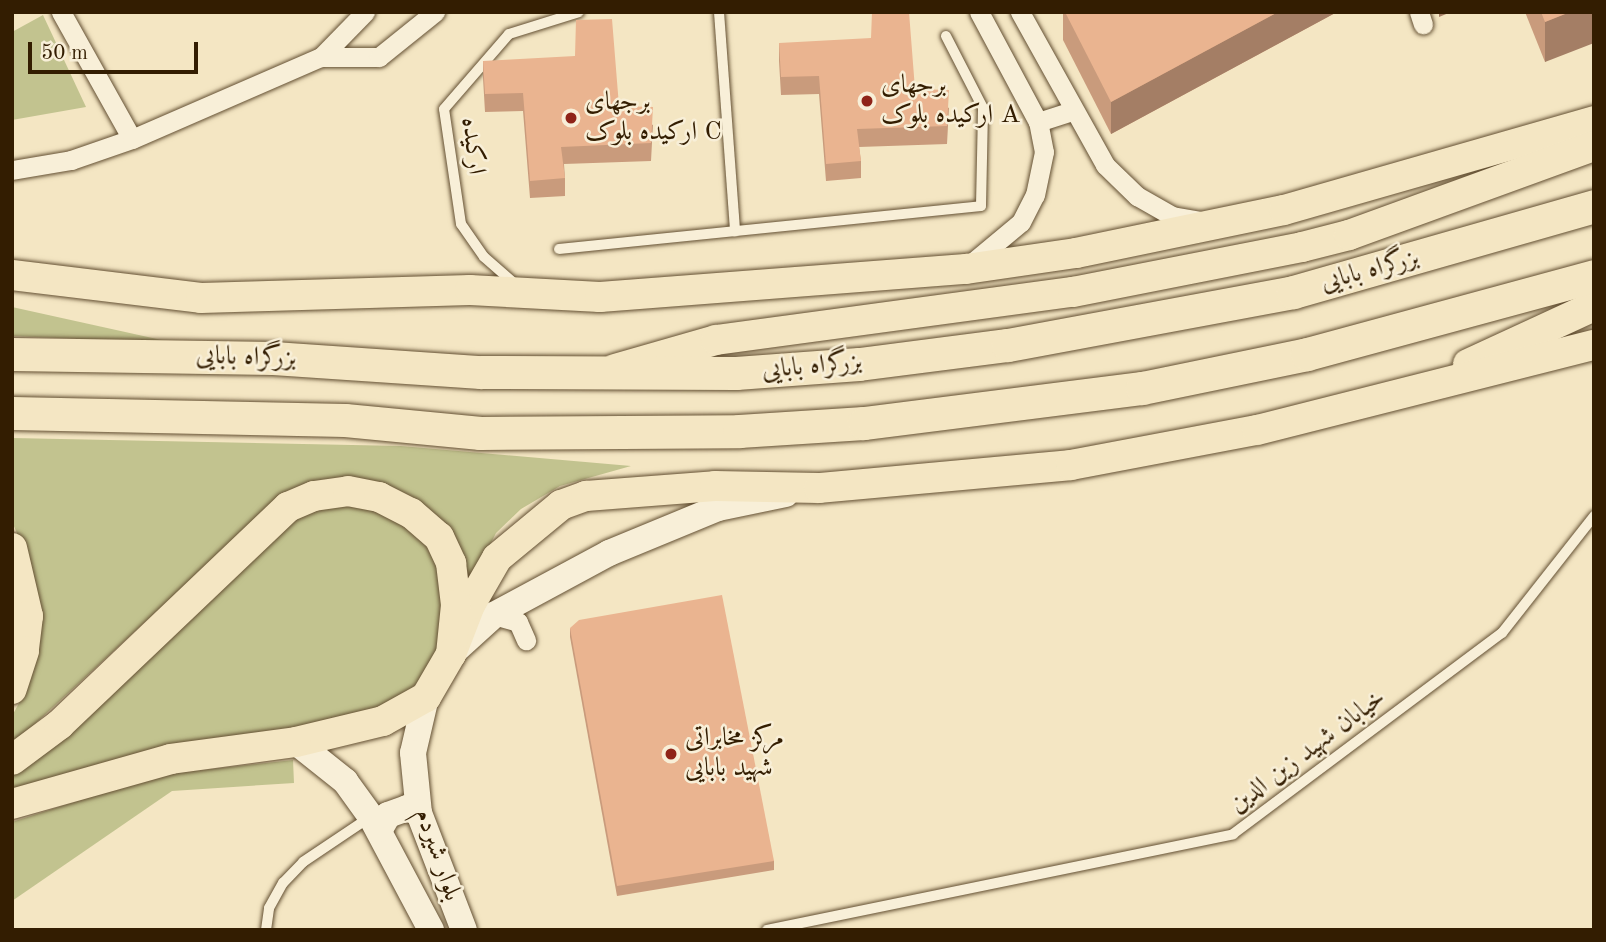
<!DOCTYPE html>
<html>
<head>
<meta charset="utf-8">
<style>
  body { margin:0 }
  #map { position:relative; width:1606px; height:942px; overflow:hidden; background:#f4e6c3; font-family:"Old Standard TT",Amiri,serif }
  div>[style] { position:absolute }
  .green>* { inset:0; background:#c2c38f }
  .roads { filter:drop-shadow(0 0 2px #634f32) drop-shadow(0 0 2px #634f32) }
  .lane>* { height:10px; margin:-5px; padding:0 5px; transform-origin:5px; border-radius:5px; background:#f8efd8 }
  .street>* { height:19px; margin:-9.5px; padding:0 9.5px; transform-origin:9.5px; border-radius:9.5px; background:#f8efd8 }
  .secondary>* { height:26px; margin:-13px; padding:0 13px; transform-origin:13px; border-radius:13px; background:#f8efd8 }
  .primary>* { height:30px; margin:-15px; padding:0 15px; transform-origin:15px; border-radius:15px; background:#f4e6c3 }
  .highway>* { height:33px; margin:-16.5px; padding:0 16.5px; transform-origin:16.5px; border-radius:16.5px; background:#f4e6c3 }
  .wall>* { inset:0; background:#c99b7c }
  .shaded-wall>* { inset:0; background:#a47e65 }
  .building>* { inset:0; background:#eab490 }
  .dots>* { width:19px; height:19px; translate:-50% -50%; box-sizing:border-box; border:4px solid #f8efd8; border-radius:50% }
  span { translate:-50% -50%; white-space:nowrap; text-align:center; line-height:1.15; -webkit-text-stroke:5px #f8efd8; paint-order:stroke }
  .poi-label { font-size:26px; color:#331d01 }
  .left { translate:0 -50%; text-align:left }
  .street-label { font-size:26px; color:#331d01 }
  .frame { position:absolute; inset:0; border:14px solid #331d01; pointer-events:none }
  .scale { position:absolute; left:28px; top:42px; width:170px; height:32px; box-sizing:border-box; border:4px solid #331d01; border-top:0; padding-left:9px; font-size:21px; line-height:24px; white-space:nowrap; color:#331d01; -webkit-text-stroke:5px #f8efd8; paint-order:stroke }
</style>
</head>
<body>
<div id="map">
  <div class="green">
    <i style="clip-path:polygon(43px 15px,86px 107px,12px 120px,12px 32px)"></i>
    <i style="clip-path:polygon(12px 307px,175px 343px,12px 336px)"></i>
    <i style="clip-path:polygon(12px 438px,401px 446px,631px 466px,560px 486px,521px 509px,496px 533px,463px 598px,405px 494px,265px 511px,12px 745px,12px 716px,25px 692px,40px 604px,31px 564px,12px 522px)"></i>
    <i style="clip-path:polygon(329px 504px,372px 505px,417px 530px,441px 569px,447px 618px,432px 664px,401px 702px,357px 721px,12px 789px,12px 773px,279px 528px)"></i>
    <i style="clip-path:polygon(293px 760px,294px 783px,172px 791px,12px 901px,12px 822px,158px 775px)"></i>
  </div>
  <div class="roads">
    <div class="lane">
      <i style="left:719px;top:12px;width:220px;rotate:85.8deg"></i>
      <i style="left:559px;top:249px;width:424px;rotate:-5.8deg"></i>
      <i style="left:981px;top:206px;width:98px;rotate:-88.8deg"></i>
      <i style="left:983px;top:108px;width:81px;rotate:-117.2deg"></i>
      <i style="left:515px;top:284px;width:41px;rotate:-138.9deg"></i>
      <i style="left:484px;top:257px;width:40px;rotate:-124.9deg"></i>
      <i style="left:461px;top:224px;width:116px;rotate:-98.4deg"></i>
      <i style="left:444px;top:109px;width:99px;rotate:-49.1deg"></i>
      <i style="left:509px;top:34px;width:73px;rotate:-17.4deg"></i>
      <i style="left:266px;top:930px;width:22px;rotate:-82deg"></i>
      <i style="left:269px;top:908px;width:29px;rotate:-61deg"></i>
      <i style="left:283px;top:883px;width:29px;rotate:-46deg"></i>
      <i style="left:303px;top:862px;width:81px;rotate:-33.9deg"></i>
      <i style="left:767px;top:930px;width:476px;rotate:-11.6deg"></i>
      <i style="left:1233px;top:834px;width:336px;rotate:-36.8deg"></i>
      <i style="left:1502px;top:633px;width:149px;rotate:-51.8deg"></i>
    </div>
    <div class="street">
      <i style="left:61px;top:12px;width:145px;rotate:60.8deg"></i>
      <i style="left:1020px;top:12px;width:175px;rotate:60.9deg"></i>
      <i style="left:1105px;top:165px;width:45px;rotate:44.1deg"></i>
      <i style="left:1137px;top:196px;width:40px;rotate:29.7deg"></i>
      <i style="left:1172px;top:216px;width:28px;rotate:10deg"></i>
      <i style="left:1419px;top:12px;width:13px;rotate:72deg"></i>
      <i style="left:321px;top:57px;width:63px;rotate:-45.6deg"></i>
      <i style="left:1038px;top:122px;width:35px;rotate:-18deg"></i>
      <i style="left:12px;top:170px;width:60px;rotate:-9.6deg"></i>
      <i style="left:71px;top:160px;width:65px;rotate:-19deg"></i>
      <i style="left:132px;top:139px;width:206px;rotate:-23.5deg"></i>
      <i style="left:321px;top:57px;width:58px"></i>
      <i style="left:379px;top:57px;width:72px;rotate:-38.8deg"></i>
      <i style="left:967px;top:267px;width:70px;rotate:-39.8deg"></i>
      <i style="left:1021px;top:222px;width:30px;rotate:-63deg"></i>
      <i style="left:1035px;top:195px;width:44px;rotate:-78.2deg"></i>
      <i style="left:1044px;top:152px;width:31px;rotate:-101deg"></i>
      <i style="left:1038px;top:122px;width:125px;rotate:-118.2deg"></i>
      <i style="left:494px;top:615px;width:25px;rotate:16deg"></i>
      <i style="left:518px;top:622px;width:20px;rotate:66deg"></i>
    </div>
    <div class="secondary">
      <i style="left:451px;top:654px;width:58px;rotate:-42.2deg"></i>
      <i style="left:494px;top:615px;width:131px;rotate:-28.3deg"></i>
      <i style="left:609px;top:553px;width:118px;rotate:-22.4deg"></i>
      <i style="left:718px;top:508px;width:69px;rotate:-11.6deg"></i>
      <i style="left:426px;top:697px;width:57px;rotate:103.1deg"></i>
      <i style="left:413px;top:753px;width:60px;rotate:84.3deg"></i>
      <i style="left:419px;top:813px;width:125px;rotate:69deg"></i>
      <i style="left:296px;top:742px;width:63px;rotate:38.5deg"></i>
      <i style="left:345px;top:781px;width:44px;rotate:54.2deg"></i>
      <i style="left:371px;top:817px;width:128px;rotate:62deg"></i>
      <i style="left:380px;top:829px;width:16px;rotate:-60deg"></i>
      <i style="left:388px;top:815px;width:20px;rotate:-20deg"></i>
      <i style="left:407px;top:808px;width:13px;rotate:23deg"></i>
    </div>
    <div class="primary">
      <i style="left:12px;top:275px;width:190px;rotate:6.9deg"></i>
      <i style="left:201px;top:298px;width:269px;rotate:-1.7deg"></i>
      <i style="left:470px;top:290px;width:130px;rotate:3.1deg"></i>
      <i style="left:600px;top:297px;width:367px;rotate:-4.4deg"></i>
      <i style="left:966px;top:269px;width:111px;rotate:-8.3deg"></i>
      <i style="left:1076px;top:253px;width:212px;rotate:-11.7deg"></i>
      <i style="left:1284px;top:210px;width:323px;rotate:-16deg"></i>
      <i style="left:1468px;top:364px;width:139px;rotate:-24.7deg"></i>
      <i style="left:615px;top:369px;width:105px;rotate:-16deg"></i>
      <i style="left:716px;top:340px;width:360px;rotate:-7.7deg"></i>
      <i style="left:1073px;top:292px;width:233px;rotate:-11.1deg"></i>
      <i style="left:1302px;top:247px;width:49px;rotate:-14.3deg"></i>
      <i style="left:1349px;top:235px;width:261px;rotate:-20deg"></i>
      <i style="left:12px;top:548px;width:70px;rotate:76.8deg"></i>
      <i style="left:28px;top:616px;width:35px;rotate:97deg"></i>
      <i style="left:24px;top:651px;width:40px;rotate:108deg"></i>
      <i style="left:451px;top:654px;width:53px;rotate:-68.8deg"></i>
      <i style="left:470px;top:605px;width:54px;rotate:-60.1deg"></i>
      <i style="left:497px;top:558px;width:83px;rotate:-39.6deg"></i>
      <i style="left:561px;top:505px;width:27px;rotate:-20deg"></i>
      <i style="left:586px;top:496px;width:129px;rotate:-4.4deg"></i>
      <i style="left:715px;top:486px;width:104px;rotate:1.1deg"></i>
      <i style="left:819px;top:488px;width:253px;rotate:-5.2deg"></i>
      <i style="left:1071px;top:465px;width:189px;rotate:-10.7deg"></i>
      <i style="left:1257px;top:430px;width:348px;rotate:-14.2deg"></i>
      <i style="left:12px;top:760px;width:59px;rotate:-36.7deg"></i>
      <i style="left:59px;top:725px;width:316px;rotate:-43.6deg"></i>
      <i style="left:288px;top:507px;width:28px;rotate:-23deg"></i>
      <i style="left:314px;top:496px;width:34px;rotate:-8deg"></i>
      <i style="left:348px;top:491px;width:32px;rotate:11deg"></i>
      <i style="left:379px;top:497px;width:36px;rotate:27deg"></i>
      <i style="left:411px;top:513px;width:37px;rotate:41deg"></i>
      <i style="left:439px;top:537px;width:29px;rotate:65deg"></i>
      <i style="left:451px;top:563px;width:42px;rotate:83.2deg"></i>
      <i style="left:456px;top:605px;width:49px;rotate:95.8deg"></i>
      <i style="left:451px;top:654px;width:50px;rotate:120.2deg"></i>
      <i style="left:426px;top:697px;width:49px;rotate:150.8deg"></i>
      <i style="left:383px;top:721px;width:89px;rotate:166.4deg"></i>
      <i style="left:296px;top:742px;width:126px;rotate:172.3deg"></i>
      <i style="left:171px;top:759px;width:165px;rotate:164.2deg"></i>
    </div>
    <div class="highway">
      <i style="left:12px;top:354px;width:261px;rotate:0.9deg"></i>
      <i style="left:273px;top:358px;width:208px;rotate:3.9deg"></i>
      <i style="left:481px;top:372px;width:255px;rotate:0.2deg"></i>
      <i style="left:736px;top:373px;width:123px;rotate:-4.2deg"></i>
      <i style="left:859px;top:364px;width:150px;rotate:-7.3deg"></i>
      <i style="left:1008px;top:345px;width:290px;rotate:-10.5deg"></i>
      <i style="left:1293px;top:292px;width:313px;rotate:-15.9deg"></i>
      <i style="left:12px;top:413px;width:333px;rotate:1.2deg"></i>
      <i style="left:345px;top:420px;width:136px;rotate:5.5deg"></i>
      <i style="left:480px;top:433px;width:259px;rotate:-0.4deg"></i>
      <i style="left:739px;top:431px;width:125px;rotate:-3.7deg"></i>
      <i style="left:864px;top:423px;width:280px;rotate:-7.2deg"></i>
      <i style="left:1142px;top:388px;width:168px;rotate:-11.6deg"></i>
      <i style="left:1307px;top:354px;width:297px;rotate:-15.2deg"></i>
    </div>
  </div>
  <div class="wall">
    <i style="clip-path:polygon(1063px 12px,1337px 12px,1111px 134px,1063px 40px)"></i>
    <i style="clip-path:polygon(1525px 12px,1594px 12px,1545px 62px)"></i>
    <i style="clip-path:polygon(779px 43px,915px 89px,949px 108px,947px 144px,859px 147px,861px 161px,861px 178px,826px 181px,819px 94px,781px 95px,779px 61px)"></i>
    <i style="clip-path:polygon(483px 61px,619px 106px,653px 125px,651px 161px,564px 164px,565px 178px,565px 196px,530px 198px,523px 111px,485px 112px,483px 78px)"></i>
    <i style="clip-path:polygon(570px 628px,774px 861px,774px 870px,617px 896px,570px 637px)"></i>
  </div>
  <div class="shaded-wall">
    <i style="clip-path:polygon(1278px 12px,1337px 12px,1111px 134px,1111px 102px)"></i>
    <i style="clip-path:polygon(1439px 12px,1451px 12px,1439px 17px)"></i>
    <i style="clip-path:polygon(1570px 12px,1594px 12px,1594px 43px,1545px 62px,1545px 22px)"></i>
  </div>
  <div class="building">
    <i style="clip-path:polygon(872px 12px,909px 12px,915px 89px,949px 90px,947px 126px,857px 129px,861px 161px,826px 164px,819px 76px,781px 77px,779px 43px,871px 38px)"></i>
    <i style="clip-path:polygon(1065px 12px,1278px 12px,1111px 102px)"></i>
    <i style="clip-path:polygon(1541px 12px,1570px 12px,1545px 22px)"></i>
    <i style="clip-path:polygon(612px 19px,619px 106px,653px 107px,651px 143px,561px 147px,565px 178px,530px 181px,523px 93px,485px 94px,483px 61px,575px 56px,576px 20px)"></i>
    <i style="clip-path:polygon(722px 595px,774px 861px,617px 886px,570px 628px,579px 620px)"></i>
  </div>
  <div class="dots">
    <i style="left:867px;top:101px;background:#8f2418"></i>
    <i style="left:571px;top:118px;background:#8f2418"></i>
    <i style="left:671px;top:754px;background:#8f2418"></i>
  </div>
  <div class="poi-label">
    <span class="left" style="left:881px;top:101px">برجهای<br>ارکیده بلوک A</span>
    <span class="left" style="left:585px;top:118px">برجهای<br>ارکیده بلوک C</span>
    <span class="left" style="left:685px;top:754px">مرکز مخابراتی<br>شهید بابایی</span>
  </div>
  <div class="street-label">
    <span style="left:472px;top:146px;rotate:83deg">ارکیده</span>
    <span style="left:1370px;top:271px;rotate:-15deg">بزرگراه بابایی</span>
    <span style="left:246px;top:358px;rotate:2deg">بزرگراه بابایی</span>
    <span style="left:812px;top:367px;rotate:-5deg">بزرگراه بابایی</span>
    <span style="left:1308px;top:752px;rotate:-37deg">خیابان شهید زین الدین</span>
    <span style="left:437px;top:855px;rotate:71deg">بلوار شیردم</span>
  </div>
  <div class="frame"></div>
  <div class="scale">50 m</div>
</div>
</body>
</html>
